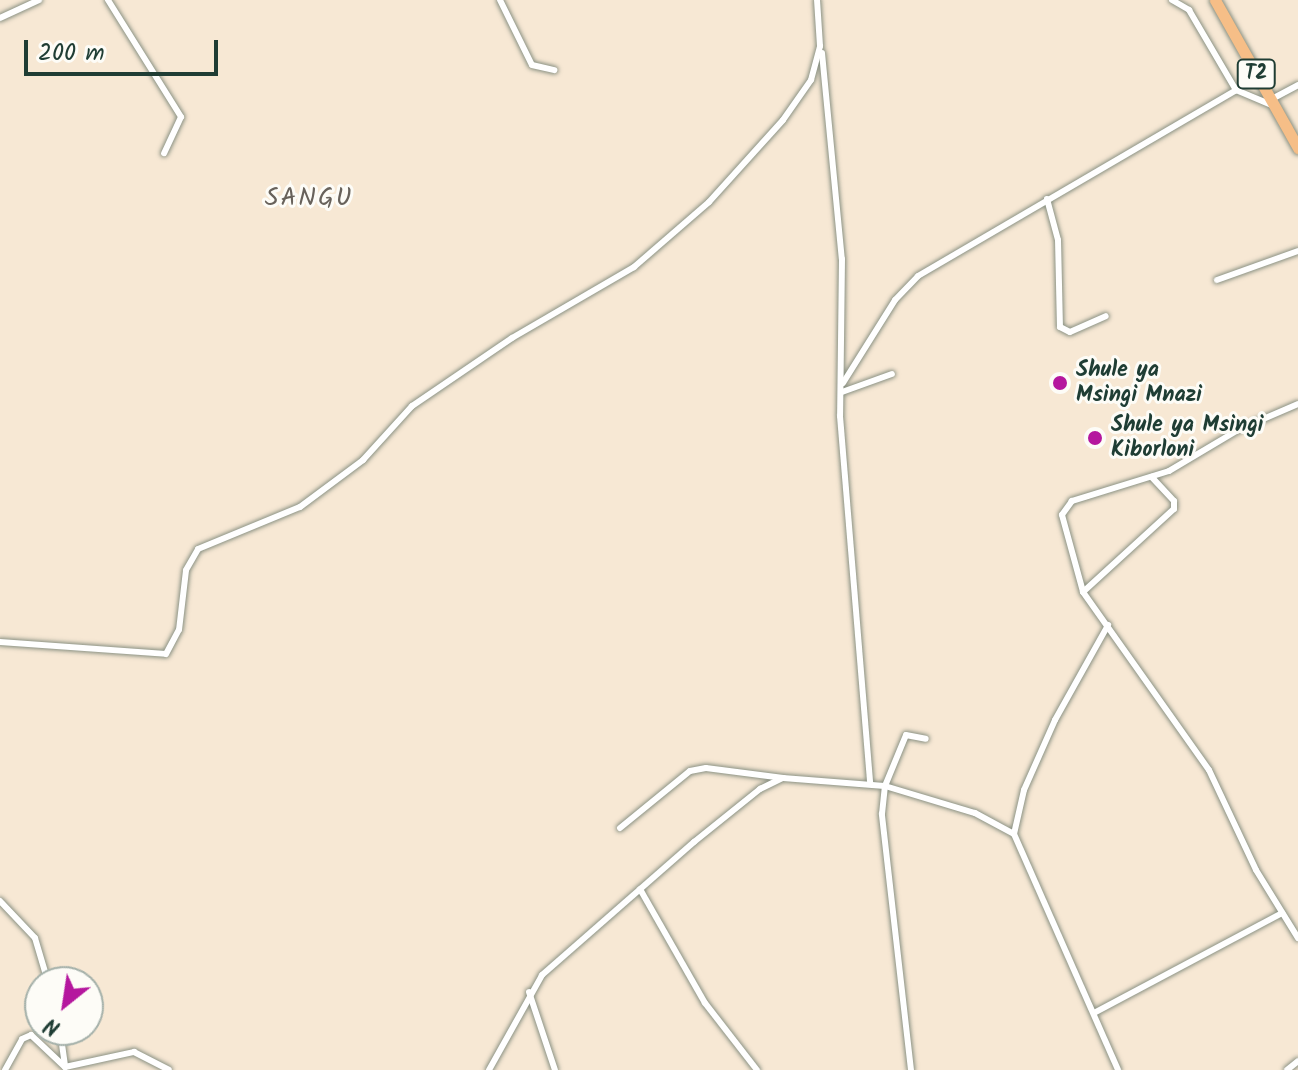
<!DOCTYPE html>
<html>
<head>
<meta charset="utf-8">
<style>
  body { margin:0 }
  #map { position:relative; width:1298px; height:1070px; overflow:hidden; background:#f7e8d4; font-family:Kalam,sans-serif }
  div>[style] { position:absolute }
  .roads { filter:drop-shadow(0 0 2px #8b9284) drop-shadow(0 0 2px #8b9284) }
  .street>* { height:6px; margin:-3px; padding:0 3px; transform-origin:3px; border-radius:3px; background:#fff }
  .highway>* { height:11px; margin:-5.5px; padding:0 5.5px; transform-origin:5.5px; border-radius:5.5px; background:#f6be87 }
  .dots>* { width:22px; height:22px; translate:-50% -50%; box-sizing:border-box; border:4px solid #fdfcf7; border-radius:50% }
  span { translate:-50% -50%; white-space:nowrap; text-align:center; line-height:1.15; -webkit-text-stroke:6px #fdfcf7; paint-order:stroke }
  .shield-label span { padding:2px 6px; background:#fdfcf7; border:2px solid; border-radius:6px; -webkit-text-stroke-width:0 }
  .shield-label { font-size:20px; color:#1f3d34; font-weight:700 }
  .poi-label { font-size:22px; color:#1f3d34; font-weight:700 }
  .left { translate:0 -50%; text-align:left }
  .quarter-label { font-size:26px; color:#68625b; letter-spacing:2px }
  .north { position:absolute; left:24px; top:966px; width:80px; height:80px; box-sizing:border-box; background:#fdfcf7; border:2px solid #a4b0a9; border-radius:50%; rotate:210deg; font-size:22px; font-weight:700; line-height:32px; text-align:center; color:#1f3d34 }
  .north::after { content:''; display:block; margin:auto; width:28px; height:36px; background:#b5179e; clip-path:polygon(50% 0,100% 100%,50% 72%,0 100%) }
  .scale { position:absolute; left:24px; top:40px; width:194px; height:36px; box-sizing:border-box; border:4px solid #1f3d34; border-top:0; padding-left:10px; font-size:24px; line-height:28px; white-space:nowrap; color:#1f3d34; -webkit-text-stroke:6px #fdfcf7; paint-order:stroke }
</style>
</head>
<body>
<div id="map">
  <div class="roads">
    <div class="street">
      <i style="left:108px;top:0;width:138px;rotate:58deg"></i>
      <i style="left:181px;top:117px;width:40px;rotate:115deg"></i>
      <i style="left:500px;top:0;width:72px;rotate:63.8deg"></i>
      <i style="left:532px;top:65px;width:23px;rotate:13deg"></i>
      <i style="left:1172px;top:0;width:20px;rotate:30deg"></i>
      <i style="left:1189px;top:10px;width:93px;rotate:59.6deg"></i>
      <i style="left:1236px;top:90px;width:41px;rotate:22.8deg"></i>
      <i style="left:0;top:18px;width:43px;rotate:-24.8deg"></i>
      <i style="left:822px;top:53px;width:207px;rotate:84.5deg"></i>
      <i style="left:842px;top:259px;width:157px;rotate:90.7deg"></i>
      <i style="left:840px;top:416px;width:369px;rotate:85.3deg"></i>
      <i style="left:1270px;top:100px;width:32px;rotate:-28deg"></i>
      <i style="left:1047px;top:199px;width:42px;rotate:75deg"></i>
      <i style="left:1058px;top:240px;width:87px;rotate:88.7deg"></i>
      <i style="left:1060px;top:327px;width:11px;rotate:27deg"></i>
      <i style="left:1070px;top:332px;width:39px;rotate:-24deg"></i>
      <i style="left:1217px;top:280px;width:86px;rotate:-19.7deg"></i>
      <i style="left:843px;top:383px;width:98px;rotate:-57.9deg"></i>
      <i style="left:895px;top:300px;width:33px;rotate:-46deg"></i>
      <i style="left:918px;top:276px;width:368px;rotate:-30.3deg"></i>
      <i style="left:842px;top:392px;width:53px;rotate:-19.8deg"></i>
      <i style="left:1298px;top:404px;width:65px;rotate:156.6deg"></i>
      <i style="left:1238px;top:430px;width:80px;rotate:149.3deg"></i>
      <i style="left:1169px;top:471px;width:102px;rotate:162.8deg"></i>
      <i style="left:1072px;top:501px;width:17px;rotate:126deg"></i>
      <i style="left:1062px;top:515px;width:80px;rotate:74.7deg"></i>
      <i style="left:1083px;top:592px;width:218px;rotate:54.7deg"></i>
      <i style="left:1209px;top:770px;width:110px;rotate:64.8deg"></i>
      <i style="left:1256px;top:870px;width:80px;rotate:58.3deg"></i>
      <i style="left:1083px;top:592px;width:123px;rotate:-42.4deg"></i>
      <i style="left:1174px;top:509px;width:8px;rotate:-90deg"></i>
      <i style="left:1174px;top:501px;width:33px;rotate:-133deg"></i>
      <i style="left:0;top:642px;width:166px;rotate:4.1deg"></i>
      <i style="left:166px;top:654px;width:27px;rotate:-62deg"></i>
      <i style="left:179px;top:630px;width:60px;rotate:-83.3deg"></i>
      <i style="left:186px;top:570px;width:24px;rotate:-60deg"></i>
      <i style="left:198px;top:549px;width:110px;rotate:-22.4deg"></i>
      <i style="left:300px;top:507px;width:79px;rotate:-36.7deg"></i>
      <i style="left:363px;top:460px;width:73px;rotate:-47.8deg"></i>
      <i style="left:412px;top:406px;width:121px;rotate:-34.2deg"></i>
      <i style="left:512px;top:338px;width:141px;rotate:-30.2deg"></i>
      <i style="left:634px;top:267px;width:99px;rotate:-40.9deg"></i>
      <i style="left:709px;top:202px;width:110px;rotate:-47.9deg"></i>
      <i style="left:783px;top:120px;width:49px;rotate:-55deg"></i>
      <i style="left:811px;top:80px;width:35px;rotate:-75deg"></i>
      <i style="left:820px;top:46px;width:46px;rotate:-93.7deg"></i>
      <i style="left:620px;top:828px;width:90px;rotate:-39.2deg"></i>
      <i style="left:690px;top:771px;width:16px;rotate:-11deg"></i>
      <i style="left:706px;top:768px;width:78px;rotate:7.4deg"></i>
      <i style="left:1014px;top:834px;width:45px;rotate:-77.2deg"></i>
      <i style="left:1024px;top:790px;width:77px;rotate:-66.1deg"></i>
      <i style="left:1055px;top:720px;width:109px;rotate:-60.8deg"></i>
      <i style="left:640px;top:889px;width:131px;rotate:60.3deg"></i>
      <i style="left:705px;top:1003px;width:85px;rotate:52.2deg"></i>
      <i style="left:0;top:901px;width:51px;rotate:46.6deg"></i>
      <i style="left:35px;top:938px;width:46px;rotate:73.5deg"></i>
      <i style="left:529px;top:992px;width:82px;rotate:71.6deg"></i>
      <i style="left:1094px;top:1013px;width:213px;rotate:-28deg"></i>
      <i style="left:60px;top:1030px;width:37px;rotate:82deg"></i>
      <i style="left:5px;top:1070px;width:35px;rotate:-61deg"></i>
      <i style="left:22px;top:1039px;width:10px;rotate:-24deg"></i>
      <i style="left:31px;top:1035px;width:47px;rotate:43.3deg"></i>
      <i style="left:65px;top:1067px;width:71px;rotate:-12.3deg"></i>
      <i style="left:134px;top:1052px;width:39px;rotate:27deg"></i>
      <i style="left:489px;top:1070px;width:109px;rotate:-60.8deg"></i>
      <i style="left:542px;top:975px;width:202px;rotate:-41.2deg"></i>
      <i style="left:694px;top:842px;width:85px;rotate:-38.8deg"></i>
      <i style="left:760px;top:789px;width:25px;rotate:-26deg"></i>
      <i style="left:783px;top:778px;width:102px;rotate:4.5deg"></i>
      <i style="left:885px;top:786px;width:94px;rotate:16.7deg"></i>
      <i style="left:975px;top:813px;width:44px;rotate:28.3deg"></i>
      <i style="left:1014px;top:834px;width:258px;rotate:66.2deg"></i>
      <i style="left:911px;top:1070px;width:258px;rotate:-96.5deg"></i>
      <i style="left:882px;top:814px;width:28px;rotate:-84deg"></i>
      <i style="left:885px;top:786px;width:55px;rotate:-67.6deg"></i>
      <i style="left:906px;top:735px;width:20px;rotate:11deg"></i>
      <i style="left:1287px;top:1070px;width:14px;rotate:-39deg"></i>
    </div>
    <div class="highway">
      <i style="left:1215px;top:0;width:170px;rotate:60.7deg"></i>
    </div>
  </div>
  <div class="dots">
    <i style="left:1060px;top:383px;background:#b5179e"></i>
    <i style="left:1095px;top:438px;background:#b5179e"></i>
  </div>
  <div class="shield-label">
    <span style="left:1256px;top:74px">T2</span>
  </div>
  <div class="poi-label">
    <span class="left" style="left:1076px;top:383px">Shule ya<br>Msingi Mnazi</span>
    <span class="left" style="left:1111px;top:438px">Shule ya Msingi<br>Kiborloni</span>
  </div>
  <div class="quarter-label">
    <span style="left:309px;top:199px">SANGU</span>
  </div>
  <div class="north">N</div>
  <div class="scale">200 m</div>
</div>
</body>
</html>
